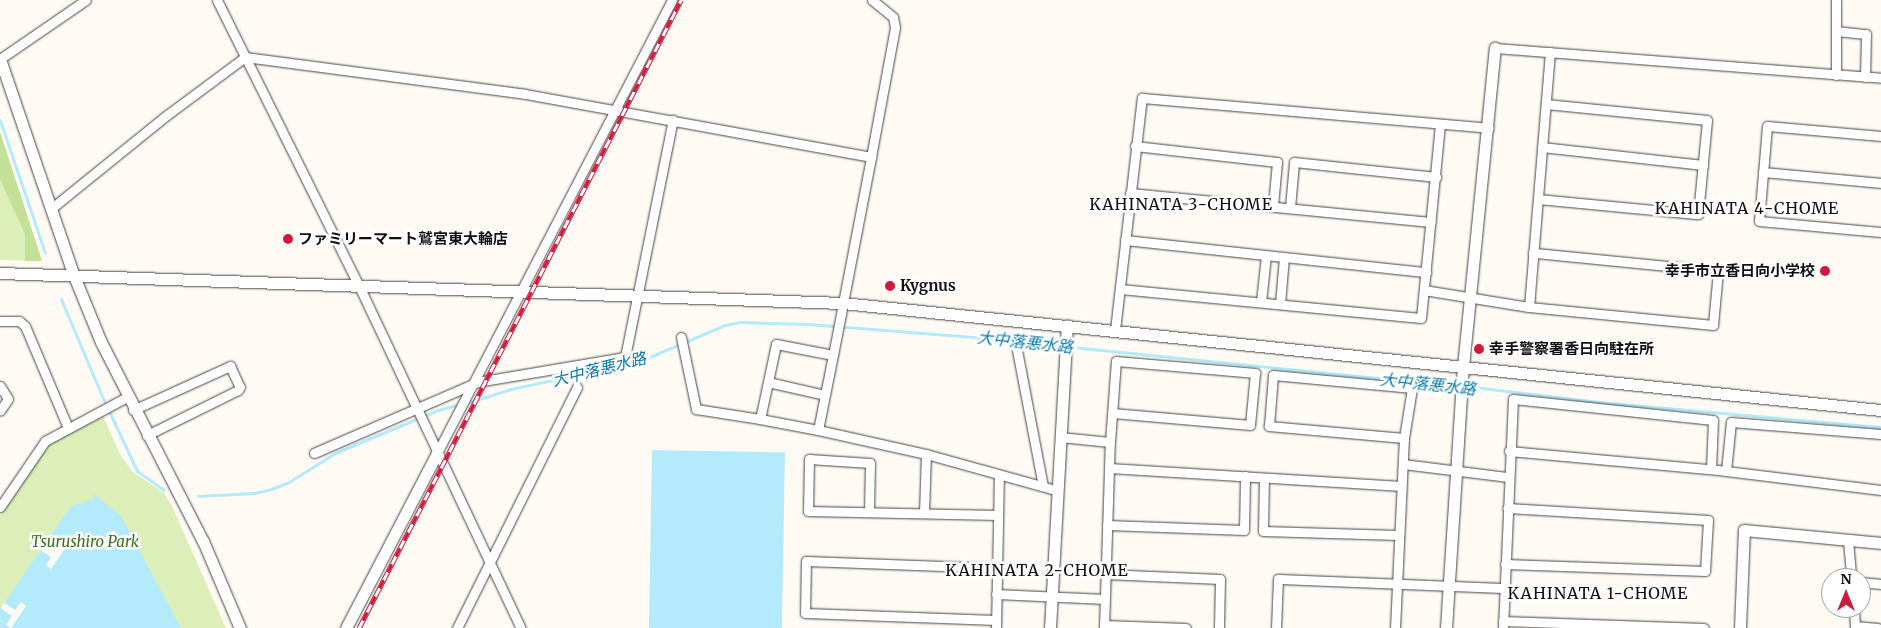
<!DOCTYPE html>
<html>
<head>
<meta charset="utf-8">
<style>
  body { margin:0 }
  #map { position:relative; width:1881px; height:628px; overflow:hidden; background:#fffbf4; font-family:Merriweather,"Noto Sans JP",serif }
  div>[style] { position:absolute }
  .green>* { inset:0; background:#dcefb9 }
  .forest>* { inset:0; background:#c2e196 }
  .water>* { inset:0; background:#b3ebfc; transform-origin:0 0 }
  .pier>* { inset:0; background:#fffbf4 }
  .stream>* { height:3px; margin:-1.5px; padding:0 1.5px; transform-origin:1.5px; border-radius:1.5px; background:#b3ebfc }
  .roads { filter:drop-shadow(0 0 1px #444) drop-shadow(0 0 1px #444) }
  .minor>* { height:9px; margin:-4.5px; padding:0 4.5px; transform-origin:4.5px; border-radius:4.5px; background:#fff }
  .tertiary>* { height:11px; margin:-5.5px; padding:0 5.5px; transform-origin:5.5px; border-radius:5.5px; background:#fff }
  .rail>* { height:5px; margin-top:-2.5px; transform-origin:0; background:repeating-linear-gradient(90deg,#fff 0 9px,#d1193b 0 18px); box-sizing:border-box; border-block:1px solid #d1193b }
  .dots>* { width:14px; height:14px; translate:-50% -50%; box-sizing:border-box; border:2px solid #fff; border-radius:50% }
  span { translate:-50% -50%; white-space:nowrap; text-align:center; line-height:1.15; -webkit-text-stroke:5px #fff; paint-order:stroke }
  .poi-label { font-size:15px; color:#111; font-weight:700 }
  .left { translate:0 -50%; text-align:left }
  .right { translate:-100% -50%; text-align:right }
  .park-label { font-size:15px; color:#377119; font-style:italic }
  .neighbourhood-label { font-size:16px; color:#111; letter-spacing:1px }
  .water-label { font-size:16px; color:#0b7aa9; font-style:italic }
  .north { position:absolute; left:1821px; top:568px; width:50px; height:50px; box-sizing:border-box; background:#fff; border:1px solid #a0a0a0; border-radius:50%; rotate:0deg; font-size:14px; font-weight:700; line-height:20px; text-align:center; color:#111 }
  .north::after { content:''; display:block; margin:auto; width:18px; height:22px; background:#d1193b; clip-path:polygon(50% 0,100% 100%,50% 72%,0 100%) }
</style>
</head>
<body>
<div id="map">
  <div class="green">
    <i style="clip-path:polygon(0 132px,42px 261px,0 260px)"></i>
    <i style="clip-path:polygon(103px 416px,121px 456px,133px 472px,164px 493px,172px 506px,226px 628px,0 628px,0 515px,48px 444px)"></i>
  </div>
  <div class="forest">
    <i style="clip-path:polygon(0 132px,42px 261px,25px 261px,25px 234px,0 179px)"></i>
  </div>
  <div class="water">
    <i style="left:652px;top:450px;width:133px;height:178px;rotate:1deg"></i>
    <i style="clip-path:polygon(94px 494px,121px 516px,181px 628px,0 628px,0 609px,71px 506px,93px 499px)"></i>
  </div>
  <div class="pier">
    <i style="clip-path:polygon(45px 544px,55px 551px,60px 544px,66px 547px,51px 569px,46px 565px,51px 557px,41px 550px)"></i>
    <i style="clip-path:polygon(21px 602px,26px 606px,11px 628px,6px 625px,12px 616px,1px 608px,4px 603px,15px 610px)"></i>
  </div>
  <div class="stream">
    <i style="left:0;top:120px;width:140px;rotate:71.3deg"></i>
    <i style="left:61px;top:299px;width:111px;rotate:67.1deg"></i>
    <i style="left:1465px;top:386px;width:135px;rotate:6.8deg"></i>
    <i style="left:1599px;top:402px;width:283px;rotate:5.1deg"></i>
    <i style="left:466px;top:403px;width:47px;rotate:-17.3deg"></i>
    <i style="left:511px;top:389px;width:132px;rotate:-12.2deg"></i>
    <i style="left:640px;top:361px;width:92px;rotate:-23deg"></i>
    <i style="left:725px;top:325px;width:15px;rotate:-11deg"></i>
    <i style="left:740px;top:322px;width:68px;rotate:1.7deg"></i>
    <i style="left:808px;top:324px;width:166px;rotate:4.5deg"></i>
    <i style="left:973px;top:337px;width:488px;rotate:5.8deg"></i>
    <i style="left:110px;top:413px;width:64px;rotate:65deg"></i>
    <i style="left:137px;top:471px;width:33px;rotate:35deg"></i>
    <i style="left:198px;top:496px;width:56px;rotate:-3.1deg"></i>
    <i style="left:254px;top:493px;width:17px;rotate:-13deg"></i>
    <i style="left:271px;top:489px;width:19px;rotate:-21deg"></i>
    <i style="left:289px;top:482px;width:54px;rotate:-32.2deg"></i>
    <i style="left:335px;top:453px;width:112px;rotate:-22.7deg"></i>
    <i style="left:438px;top:410px;width:23px;rotate:-15deg"></i>
  </div>
  <div class="roads">
    <div class="minor">
      <i style="left:217px;top:0;width:322px;rotate:63.6deg"></i>
      <i style="left:360px;top:288px;width:376px;rotate:64.7deg"></i>
      <i style="left:1836px;top:31px;width:30px;rotate:6deg"></i>
      <i style="left:1866px;top:34px;width:43px;rotate:91.3deg"></i>
      <i style="left:1495px;top:48px;width:387px;rotate:4.4deg"></i>
      <i style="left:0;top:59px;width:104px;rotate:-34.5deg"></i>
      <i style="left:1836px;top:75px;width:75px;rotate:-90deg"></i>
      <i style="left:1881px;top:136px;width:114px;rotate:-175deg"></i>
      <i style="left:1767px;top:126px;width:95px;rotate:94.8deg"></i>
      <i style="left:1759px;top:221px;width:122px;rotate:5.2deg"></i>
      <i style="left:1135px;top:146px;width:143px;rotate:6.4deg"></i>
      <i style="left:1277px;top:162px;width:44px;rotate:95.2deg"></i>
      <i style="left:1542px;top:147px;width:162px;rotate:6.4deg"></i>
      <i style="left:1763px;top:172px;width:119px;rotate:5.3deg"></i>
      <i style="left:1130px;top:193px;width:302px;rotate:5.5deg"></i>
      <i style="left:1538px;top:199px;width:161px;rotate:5.4deg"></i>
      <i style="left:1698px;top:214px;width:94px;rotate:-84.5deg"></i>
      <i style="left:1707px;top:120px;width:162px;rotate:-174.3deg"></i>
      <i style="left:52px;top:208px;width:148px;rotate:-39deg"></i>
      <i style="left:167px;top:115px;width:97px;rotate:-36.6deg"></i>
      <i style="left:245px;top:57px;width:282px;rotate:7.5deg"></i>
      <i style="left:525px;top:94px;width:352px;rotate:10.3deg"></i>
      <i style="left:1290px;top:208px;width:46px;rotate:-85deg"></i>
      <i style="left:1294px;top:162px;width:143px;rotate:6deg"></i>
      <i style="left:1125px;top:240px;width:303px;rotate:6.1deg"></i>
      <i style="left:1120px;top:289px;width:302px;rotate:5.5deg"></i>
      <i style="left:1421px;top:318px;width:195px;rotate:-84.4deg"></i>
      <i style="left:1424px;top:290px;width:106px;rotate:9.2deg"></i>
      <i style="left:1529px;top:307px;width:185px;rotate:5.6deg"></i>
      <i style="left:1713px;top:325px;width:54px;rotate:-84.7deg"></i>
      <i style="left:1718px;top:271px;width:186px;rotate:-174.4deg"></i>
      <i style="left:1261px;top:302px;width:47px;rotate:-83.9deg"></i>
      <i style="left:1280px;top:304px;width:47px;rotate:-85.1deg"></i>
      <i style="left:1529px;top:307px;width:256px;rotate:-85.3deg"></i>
      <i style="left:0;top:321px;width:19px"></i>
      <i style="left:19px;top:321px;width:8px;rotate:40deg"></i>
      <i style="left:25px;top:326px;width:111px;rotate:67.1deg"></i>
      <i style="left:1115px;top:330px;width:234px;rotate:-83.4deg"></i>
      <i style="left:1142px;top:98px;width:348px;rotate:4.9deg"></i>
      <i style="left:681px;top:337px;width:74px;rotate:78.2deg"></i>
      <i style="left:696px;top:409px;width:65px;rotate:8.9deg"></i>
      <i style="left:1017px;top:350px;width:138px;rotate:79.2deg"></i>
      <i style="left:833px;top:355px;width:58px;rotate:-169.1deg"></i>
      <i style="left:776px;top:344px;width:77px;rotate:102deg"></i>
      <i style="left:760px;top:419px;width:59px;rotate:10.7deg"></i>
      <i style="left:818px;top:430px;width:76px;rotate:-78.7deg"></i>
      <i style="left:833px;top:355px;width:42px;rotate:-79deg"></i>
      <i style="left:841px;top:314px;width:11px;rotate:-80deg"></i>
      <i style="left:843px;top:303px;width:149px;rotate:-79.1deg"></i>
      <i style="left:871px;top:157px;width:132px;rotate:-79.5deg"></i>
      <i style="left:895px;top:27px;width:10px;rotate:-101deg"></i>
      <i style="left:893px;top:17px;width:27px;rotate:-141deg"></i>
      <i style="left:768px;top:382px;width:58px;rotate:12.8deg"></i>
      <i style="left:0;top:386px;width:15px;rotate:58deg"></i>
      <i style="left:8px;top:399px;width:14px;rotate:124deg"></i>
      <i style="left:133px;top:410px;width:107px;rotate:-24.4deg"></i>
      <i style="left:230px;top:366px;width:23px;rotate:65deg"></i>
      <i style="left:240px;top:387px;width:4px;rotate:124deg"></i>
      <i style="left:238px;top:390px;width:102px;rotate:153.7deg"></i>
      <i style="left:818px;top:430px;width:111px;rotate:12.5deg"></i>
      <i style="left:926px;top:454px;width:135px;rotate:15.5deg"></i>
      <i style="left:1060px;top:437px;width:50px;rotate:5.7deg"></i>
      <i style="left:1509px;top:451px;width:210px;rotate:5.2deg"></i>
      <i style="left:1718px;top:470px;width:164px;rotate:7deg"></i>
      <i style="left:314px;top:453px;width:178px;rotate:-23.5deg"></i>
      <i style="left:477px;top:382px;width:150px;rotate:-9.6deg"></i>
      <i style="left:625px;top:357px;width:242px;rotate:-78.6deg"></i>
      <i style="left:437px;top:453px;width:510px;rotate:-62.58deg"></i>
      <i style="left:1403px;top:464px;width:106px;rotate:7.1deg"></i>
      <i style="left:1109px;top:468px;width:293px;rotate:3.5deg"></i>
      <i style="left:1726px;top:471px;width:49px;rotate:-84.2deg"></i>
      <i style="left:1731px;top:422px;width:150px;rotate:4.6deg"></i>
      <i style="left:1264px;top:478px;width:53px;rotate:91.1deg"></i>
      <i style="left:1263px;top:531px;width:135px;rotate:1.7deg"></i>
      <i style="left:0;top:507px;width:80px;rotate:-55.7deg"></i>
      <i style="left:45px;top:441px;width:93px;rotate:-28.2deg"></i>
      <i style="left:869px;top:511px;width:48px;rotate:-88.8deg"></i>
      <i style="left:870px;top:463px;width:61px;rotate:-176.2deg"></i>
      <i style="left:809px;top:459px;width:52px;rotate:91.1deg"></i>
      <i style="left:808px;top:511px;width:190px;rotate:1.2deg"></i>
      <i style="left:924px;top:513px;width:59px;rotate:-88.1deg"></i>
      <i style="left:1107px;top:525px;width:137px;rotate:2.1deg"></i>
      <i style="left:1244px;top:530px;width:54px;rotate:-88.9deg"></i>
      <i style="left:1848px;top:540px;width:38px;rotate:85deg"></i>
      <i style="left:1505px;top:564px;width:200px;rotate:2deg"></i>
      <i style="left:1705px;top:571px;width:51px;rotate:-86.6deg"></i>
      <i style="left:1708px;top:520px;width:201px;rotate:-176.6deg"></i>
      <i style="left:1105px;top:574px;width:115px;rotate:2.5deg"></i>
      <i style="left:1220px;top:579px;width:49px;rotate:91.2deg"></i>
      <i style="left:1861px;top:582px;width:20px;rotate:6deg"></i>
      <i style="left:996px;top:594px;width:109px;rotate:2.6deg"></i>
      <i style="left:1854px;top:608px;width:18px;rotate:87deg"></i>
      <i style="left:1855px;top:626px;width:23px;rotate:5deg"></i>
      <i style="left:996px;top:620px;width:191px;rotate:-177.9deg"></i>
      <i style="left:805px;top:613px;width:52px;rotate:-88.9deg"></i>
      <i style="left:806px;top:561px;width:191px;rotate:2.1deg"></i>
      <i style="left:1503px;top:621px;width:201px;rotate:2deg"></i>
      <i style="left:1104px;top:625px;width:82px;rotate:2.1deg"></i>
      <i style="left:457px;top:628px;width:269px;rotate:-63.5deg"></i>
      <i style="left:996px;top:628px;width:153px;rotate:-88.9deg"></i>
      <i style="left:1104px;top:628px;width:186px;rotate:-88.2deg"></i>
      <i style="left:1110px;top:442px;width:81px;rotate:-85.8deg"></i>
      <i style="left:1116px;top:361px;width:140px;rotate:4.9deg"></i>
      <i style="left:1255px;top:373px;width:52px;rotate:95.5deg"></i>
      <i style="left:1250px;top:425px;width:138px;rotate:-175deg"></i>
      <i style="left:1276px;top:628px;width:49px;rotate:-87.7deg"></i>
      <i style="left:1278px;top:579px;width:226px;rotate:2.3deg"></i>
      <i style="left:1395px;top:628px;width:190px;rotate:-87.3deg"></i>
      <i style="left:1404px;top:438px;width:136px;rotate:-174.9deg"></i>
      <i style="left:1269px;top:426px;width:51px;rotate:-85.5deg"></i>
      <i style="left:1273px;top:375px;width:140px;rotate:5.3deg"></i>
      <i style="left:1412px;top:388px;width:51px;rotate:99.1deg"></i>
      <i style="left:1503px;top:628px;width:229px;rotate:-87.5deg"></i>
      <i style="left:1513px;top:399px;width:201px;rotate:6deg"></i>
      <i style="left:1713px;top:420px;width:49px;rotate:92.3deg"></i>
    </div>
    <div class="tertiary">
      <i style="left:0;top:59px;width:229px;rotate:71.2deg"></i>
      <i style="left:74px;top:276px;width:71px;rotate:67.8deg"></i>
      <i style="left:101px;top:342px;width:224px;rotate:62.9deg"></i>
      <i style="left:203px;top:541px;width:95px;rotate:67deg"></i>
      <i style="left:0;top:273px;width:844px;rotate:2.04deg"></i>
      <i style="left:843px;top:303px;width:1044px;rotate:5.89deg"></i>
      <i style="left:346px;top:628px;width:197px;rotate:-62.5deg"></i>
      <i style="left:1050px;top:628px;width:303px;rotate:-86.8deg"></i>
      <i style="left:1446px;top:628px;width:262px;rotate:-86.3deg"></i>
      <i style="left:1463px;top:367px;width:321px;rotate:-84.3deg"></i>
      <i style="left:1740px;top:628px;width:98px;rotate:-87.7deg"></i>
      <i style="left:1744px;top:530px;width:138px;rotate:5.4deg"></i>
    </div>
  </div>
  <div class="rail">
    <i style="left:359px;top:628px;width:706px;rotate:-62.85deg"></i>
  </div>
  <div class="dots">
    <i style="left:288px;top:239px;background:#d1193b"></i>
    <i style="left:1825px;top:271px;background:#d1193b"></i>
    <i style="left:890px;top:286px;background:#d1193b"></i>
    <i style="left:1479px;top:349px;background:#d1193b"></i>
  </div>
  <div class="poi-label">
    <span class="left" style="left:298px;top:239px">ファミリーマート鷲宮東大輪店</span>
    <span class="right" style="left:1815px;top:271px">幸手市立香日向小学校</span>
    <span class="left" style="left:900px;top:286px">Kygnus</span>
    <span class="left" style="left:1489px;top:349px">幸手警察署香日向駐在所</span>
  </div>
  <div class="park-label">
    <span style="left:85px;top:542px">Tsurushiro Park</span>
  </div>
  <div class="neighbourhood-label">
    <span style="left:1181px;top:204px">KAHINATA 3-CHOME</span>
    <span style="left:1747px;top:208px">KAHINATA 4-CHOME</span>
    <span style="left:1037px;top:570px">KAHINATA 2-CHOME</span>
    <span style="left:1598px;top:593px">KAHINATA 1-CHOME</span>
  </div>
  <div class="water-label">
    <span style="left:1025px;top:342px;rotate:6deg">大中落悪水路</span>
    <span style="left:599px;top:369px;rotate:-14deg">大中落悪水路</span>
    <span style="left:1428px;top:384px;rotate:6deg">大中落悪水路</span>
  </div>
  <div class="north">N</div>
</div>
</body>
</html>
